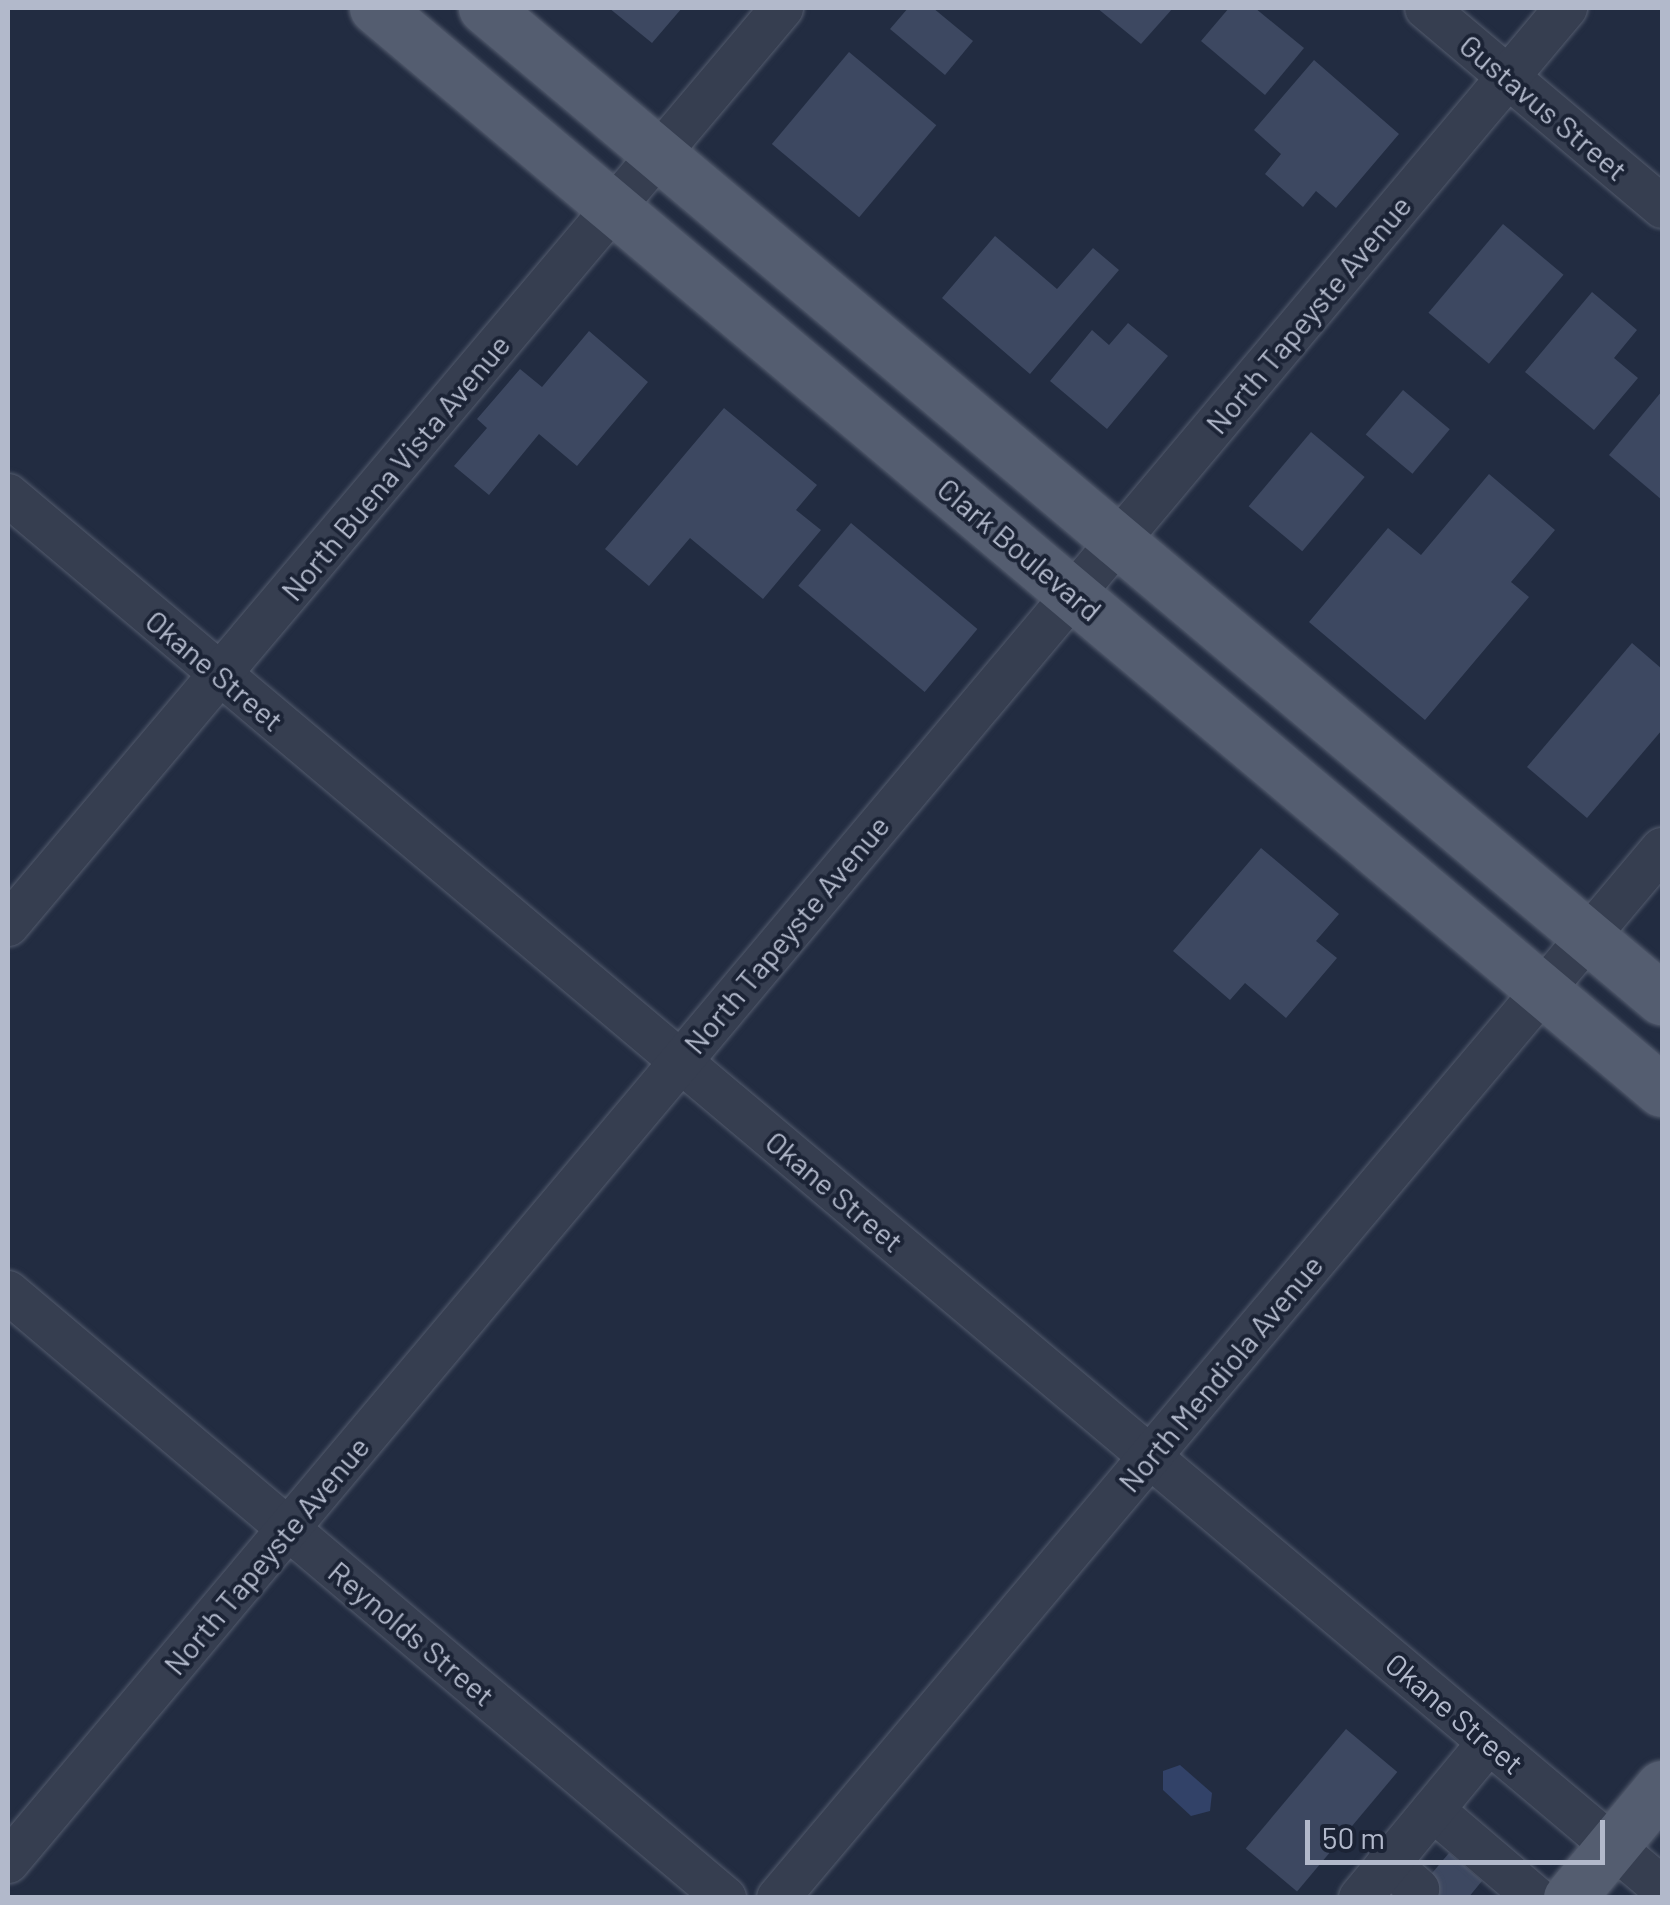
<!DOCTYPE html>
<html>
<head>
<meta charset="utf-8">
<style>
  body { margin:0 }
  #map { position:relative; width:1670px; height:1905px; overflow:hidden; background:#222c41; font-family:Barlow,sans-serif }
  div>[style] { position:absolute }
  .water>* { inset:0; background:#324268 }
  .building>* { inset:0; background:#3d4861; transform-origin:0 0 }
  .roads { filter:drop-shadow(0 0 2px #545c6e) drop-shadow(0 0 2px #545c6e) }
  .minor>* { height:42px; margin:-21px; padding:0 21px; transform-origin:21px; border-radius:21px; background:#363e50 }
  .major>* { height:52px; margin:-26px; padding:0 26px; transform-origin:26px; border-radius:26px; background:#545d70 }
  span { translate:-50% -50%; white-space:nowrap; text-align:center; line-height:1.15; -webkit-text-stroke:8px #1b2335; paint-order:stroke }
  .street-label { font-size:30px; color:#b2b9cb }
  .frame { position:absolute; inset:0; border:10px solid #b2b9cb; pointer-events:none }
  .scale { position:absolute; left:1305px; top:1820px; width:300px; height:45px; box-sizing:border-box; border:5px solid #b2b9cb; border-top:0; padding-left:12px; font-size:30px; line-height:35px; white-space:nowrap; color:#b2b9cb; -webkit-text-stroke:8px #1b2335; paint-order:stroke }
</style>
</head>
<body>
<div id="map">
  <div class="water">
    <i style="clip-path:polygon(1180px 1765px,1212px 1793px,1210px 1811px,1191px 1816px,1163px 1790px,1163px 1771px)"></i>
  </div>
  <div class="building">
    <i style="clip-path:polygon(609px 8px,682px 8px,652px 43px)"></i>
    <i style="clip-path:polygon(908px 8px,933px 8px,973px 41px,945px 75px,890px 29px)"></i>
    <i style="clip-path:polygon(1097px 8px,1173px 8px,1141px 44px)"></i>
    <i style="clip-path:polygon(1229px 8px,1255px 8px,1304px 48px,1265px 95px,1201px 41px)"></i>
    <i style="left:849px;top:52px;width:114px;height:120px;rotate:40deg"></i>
    <i style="clip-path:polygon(1314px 60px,1399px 134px,1336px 208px,1316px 191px,1303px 207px,1265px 174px,1281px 154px,1254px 130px)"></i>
    <i style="left:1503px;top:224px;width:79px;height:116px;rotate:40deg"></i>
    <i style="clip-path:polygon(995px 236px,1057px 289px,1093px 248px,1119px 270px,1030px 374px,942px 298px)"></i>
    <i style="clip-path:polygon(1592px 292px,1637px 330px,1614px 358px,1638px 378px,1594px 430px,1525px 372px)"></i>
    <i style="clip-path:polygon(1128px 323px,1168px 356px,1107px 429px,1050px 381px,1092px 330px,1109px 345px)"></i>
    <i style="clip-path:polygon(589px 331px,648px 382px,577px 466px,539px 434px,489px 495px,454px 466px,487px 428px,477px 419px,520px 369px,542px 387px)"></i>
    <i style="left:1403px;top:390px;width:61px;height:58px;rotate:40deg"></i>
    <i style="clip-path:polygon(1662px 391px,1662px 500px,1609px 455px)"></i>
    <i style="clip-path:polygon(724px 408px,817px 485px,796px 510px,821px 530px,763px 599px,690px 538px,649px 586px,605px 549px)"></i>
    <i style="left:1311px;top:432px;width:70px;height:97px;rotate:40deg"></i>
    <i style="clip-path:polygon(1489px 474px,1555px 530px,1511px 582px,1529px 597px,1425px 720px,1309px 622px,1388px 528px,1421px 555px)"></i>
    <i style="left:851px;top:523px;width:165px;height:82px;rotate:40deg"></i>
    <i style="clip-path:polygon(1632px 643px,1662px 669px,1662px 730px,1587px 818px,1527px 767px)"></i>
    <i style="clip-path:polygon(1261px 848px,1339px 914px,1316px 941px,1337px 958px,1286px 1018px,1245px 983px,1230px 1000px,1173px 951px)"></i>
    <i style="left:1346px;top:1729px;width:67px;height:156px;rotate:40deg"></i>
    <i style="clip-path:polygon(1449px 1853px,1482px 1881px,1468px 1898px,1411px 1898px)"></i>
  </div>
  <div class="roads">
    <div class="minor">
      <i style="left:1426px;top:8px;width:309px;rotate:40.1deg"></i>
      <i style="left:8px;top:495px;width:2162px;rotate:40.1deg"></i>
      <i style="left:8px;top:925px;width:1200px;rotate:-49.83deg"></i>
      <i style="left:8px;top:1292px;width:939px;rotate:40.2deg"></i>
      <i style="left:1433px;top:1810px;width:135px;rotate:40.5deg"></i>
      <i style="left:8px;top:1862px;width:2422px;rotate:-49.96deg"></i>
      <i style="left:1388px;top:1863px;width:40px;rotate:41deg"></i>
      <i style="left:778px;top:1898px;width:1372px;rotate:-49.88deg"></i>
      <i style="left:1360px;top:1898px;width:202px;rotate:-50.4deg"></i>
    </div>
    <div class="major">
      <i style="left:376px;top:8px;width:1681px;rotate:40.1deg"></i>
      <i style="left:485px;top:8px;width:1539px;rotate:40.1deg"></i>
      <i style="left:1570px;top:1898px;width:144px;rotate:-50.3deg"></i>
    </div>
  </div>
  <div class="street-label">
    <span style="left:1544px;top:107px;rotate:40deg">Gustavus Street</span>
    <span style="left:1308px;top:314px;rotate:-50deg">North Tapeyste Avenue</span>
    <span style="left:395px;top:467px;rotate:-50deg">North Buena Vista Avenue</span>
    <span style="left:1020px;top:549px;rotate:40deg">Clark Boulevard</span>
    <span style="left:215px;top:670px;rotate:40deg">Okane Street</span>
    <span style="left:786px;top:934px;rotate:-50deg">North Tapeyste Avenue</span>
    <span style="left:835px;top:1191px;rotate:40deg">Okane Street</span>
    <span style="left:1220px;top:1373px;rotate:-50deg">North Mendiola Avenue</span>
    <span style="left:266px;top:1555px;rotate:-50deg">North Tapeyste Avenue</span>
    <span style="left:412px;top:1633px;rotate:40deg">Reynolds Street</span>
    <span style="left:1455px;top:1713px;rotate:40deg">Okane Street</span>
  </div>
  <div class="frame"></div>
  <div class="scale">50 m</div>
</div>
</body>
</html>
